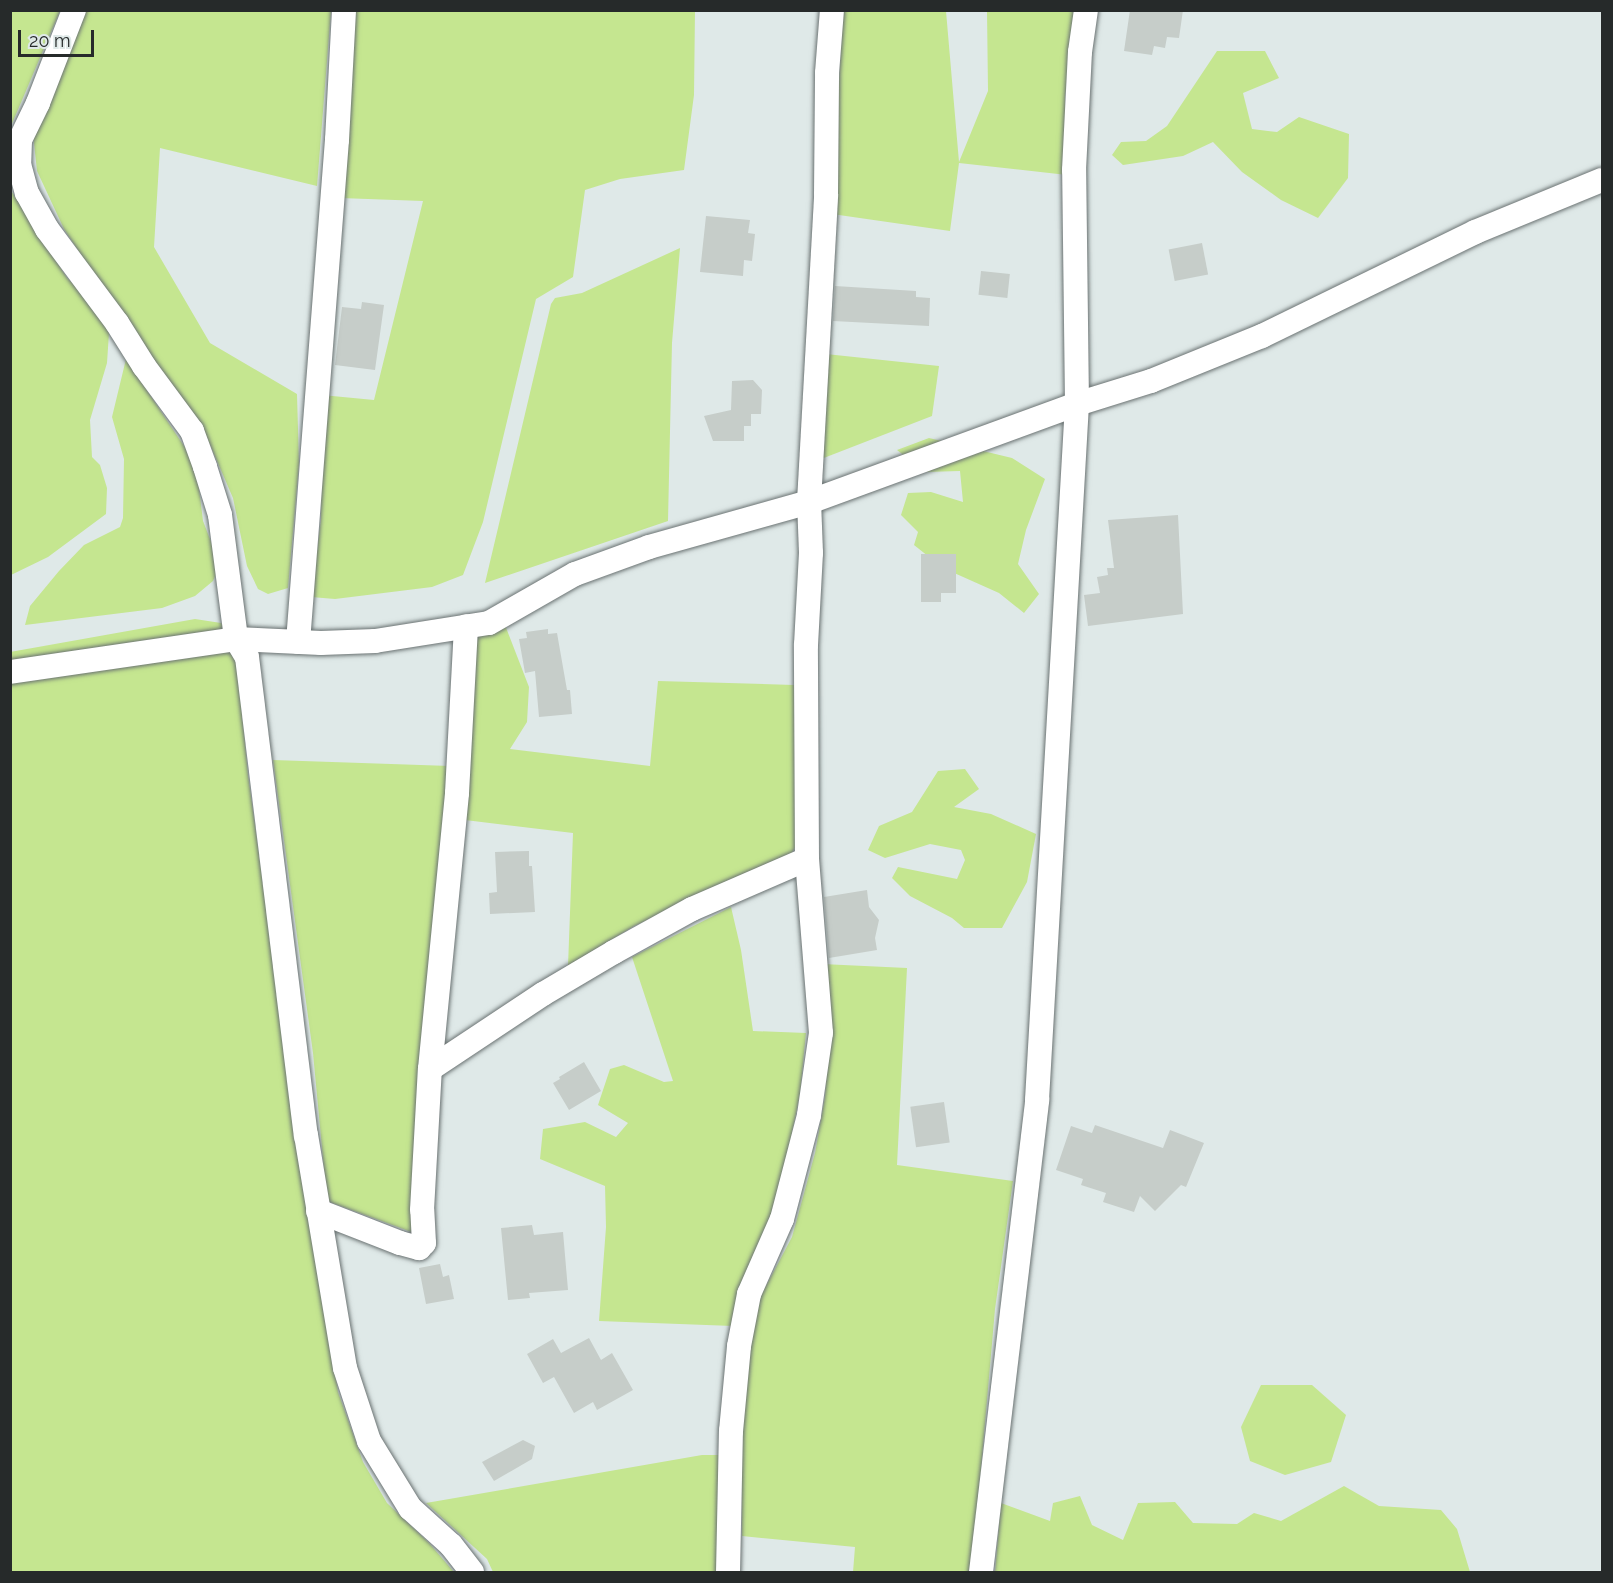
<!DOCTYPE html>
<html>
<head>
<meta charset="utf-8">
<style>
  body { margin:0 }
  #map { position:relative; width:1613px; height:1583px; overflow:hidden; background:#dfe9e8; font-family:Raleway,sans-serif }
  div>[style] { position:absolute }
  .green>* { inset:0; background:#c5e690 }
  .building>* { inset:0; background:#c6cdc9; transform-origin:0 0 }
  .roads { filter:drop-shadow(0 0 2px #6a7272) drop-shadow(0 0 2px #6a7272) }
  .minor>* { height:24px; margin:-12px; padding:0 12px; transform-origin:12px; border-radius:12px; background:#fff }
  span { translate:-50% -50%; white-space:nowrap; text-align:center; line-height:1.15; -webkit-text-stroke:6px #dfe9e8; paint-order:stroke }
  .frame { position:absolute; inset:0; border:12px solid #262a2a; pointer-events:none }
  .scale { position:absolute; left:18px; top:30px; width:76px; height:27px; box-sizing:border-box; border:3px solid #262a2a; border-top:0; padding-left:8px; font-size:18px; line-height:21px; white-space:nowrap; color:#262a2a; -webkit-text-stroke:4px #dfe9e8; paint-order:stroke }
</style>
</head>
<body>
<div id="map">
  <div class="green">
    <i style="clip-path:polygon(10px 11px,60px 11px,11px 126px,10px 126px)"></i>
    <i style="clip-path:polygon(84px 11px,331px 11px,317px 186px,160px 148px,154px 247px,210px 343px,297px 394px,299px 464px,288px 588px,268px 594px,258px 589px,247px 566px,233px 498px,201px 424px,136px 338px,64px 229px,37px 171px,33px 134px)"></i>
    <i style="clip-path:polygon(353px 11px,695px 11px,694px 95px,684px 170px,620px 179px,585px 190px,573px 277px,536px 299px,483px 522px,463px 575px,432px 587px,335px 599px,311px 597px,321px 520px,322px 395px,374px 400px,423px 201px,340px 198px)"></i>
    <i style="clip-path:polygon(843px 11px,946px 11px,959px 162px,988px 91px,987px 11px,1075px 11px,1065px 97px,1067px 175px,959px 163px,950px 231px,832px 214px)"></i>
    <i style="clip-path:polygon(1217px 51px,1265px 51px,1279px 78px,1243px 93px,1252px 129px,1277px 132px,1299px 117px,1349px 134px,1348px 178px,1318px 218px,1281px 200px,1242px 172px,1213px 142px,1183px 156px,1123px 165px,1112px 155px,1121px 142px,1146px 141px,1167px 126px)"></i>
    <i style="clip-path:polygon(10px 189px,67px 278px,99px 309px,109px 333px,107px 363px,90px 420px,92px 457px,100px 465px,107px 488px,106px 514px,48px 557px,11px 575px)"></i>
    <i style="clip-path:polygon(680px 248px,672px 343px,668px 521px,485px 583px,551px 304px,555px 298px,582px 293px)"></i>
    <i style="clip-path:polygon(826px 354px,939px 366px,932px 416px,816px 461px)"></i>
    <i style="clip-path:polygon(126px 359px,196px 464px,203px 521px,220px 565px,213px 581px,195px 596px,162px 608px,25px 625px,30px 606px,59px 571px,84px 545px,120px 527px,123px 518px,124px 459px,112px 417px)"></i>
    <i style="clip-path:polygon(929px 438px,1012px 458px,1045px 479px,1026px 530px,1018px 564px,1039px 594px,1024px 613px,999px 593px,943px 568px,914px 545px,918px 532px,901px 515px,908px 493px,931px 492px,963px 502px,960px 471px,925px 472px,897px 450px)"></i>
    <i style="clip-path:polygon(195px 619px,221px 623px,236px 649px,248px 775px,304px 1178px,338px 1392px,363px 1462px,387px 1503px,429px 1543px,454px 1572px,11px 1572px,10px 652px)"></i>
    <i style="clip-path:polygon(505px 625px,529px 687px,527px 722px,510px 749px,650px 766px,658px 681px,794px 685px,798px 842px,790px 856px,634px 926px,568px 966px,573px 833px,465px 820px,476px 629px)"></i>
    <i style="clip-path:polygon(273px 760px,450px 766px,420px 1058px,414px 1233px,327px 1201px,313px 1053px)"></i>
    <i style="clip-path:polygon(965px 769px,979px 789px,954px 807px,991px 814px,1036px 834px,1027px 882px,1002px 928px,964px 928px,952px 918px,910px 896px,892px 878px,898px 867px,957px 879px,965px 860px,961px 850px,930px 844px,885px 858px,868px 850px,879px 826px,912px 812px,938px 771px)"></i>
    <i style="clip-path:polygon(731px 907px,741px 950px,753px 1031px,806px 1033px,800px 1094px,775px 1215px,733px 1326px,599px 1321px,606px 1227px,605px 1186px,540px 1159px,543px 1129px,585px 1122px,616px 1137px,628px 1123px,598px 1105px,610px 1069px,624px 1065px,664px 1082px,673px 1081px,632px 957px)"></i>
    <i style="clip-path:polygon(822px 964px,907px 968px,897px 1165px,1013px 1181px,995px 1309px,972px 1572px,853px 1572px,855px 1547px,742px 1536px,741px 1449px,746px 1362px,757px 1303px,792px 1237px,815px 1153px,825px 1097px,830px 1027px)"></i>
    <i style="clip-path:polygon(1261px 1385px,1312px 1385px,1346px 1415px,1331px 1462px,1285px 1475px,1250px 1461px,1241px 1427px)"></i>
    <i style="clip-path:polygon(702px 1455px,720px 1455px,717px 1572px,493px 1572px,487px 1559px,426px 1503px)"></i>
    <i style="clip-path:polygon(1344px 1486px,1379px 1506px,1441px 1510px,1457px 1529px,1470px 1572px,995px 1572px,1001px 1503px,1050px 1521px,1053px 1503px,1080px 1496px,1092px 1525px,1123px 1540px,1138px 1503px,1175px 1502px,1193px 1523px,1237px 1524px,1254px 1513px,1281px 1521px)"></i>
  </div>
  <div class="building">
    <i style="clip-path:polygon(1130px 10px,1183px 10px,1179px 38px,1167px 37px,1165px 48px,1154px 46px,1152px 55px,1124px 51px)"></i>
    <i style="clip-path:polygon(706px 216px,750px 220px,748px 233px,755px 234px,752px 261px,744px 260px,743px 276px,700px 272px)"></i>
    <i style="left:1202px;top:243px;width:32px;height:34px;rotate:79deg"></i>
    <i style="left:981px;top:271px;width:29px;height:24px;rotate:6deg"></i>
    <i style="clip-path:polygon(835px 286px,916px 291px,916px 297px,930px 298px,929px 326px,833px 321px)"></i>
    <i style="clip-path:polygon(362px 302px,384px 305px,375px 370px,335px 365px,342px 307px,361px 309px)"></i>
    <i style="clip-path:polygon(753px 380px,762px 390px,761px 414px,751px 414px,751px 426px,744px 426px,744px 441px,713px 441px,704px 416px,731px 410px,732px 381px)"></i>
    <i style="clip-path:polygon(1178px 515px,1183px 614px,1088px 626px,1084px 595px,1100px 593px,1097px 577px,1108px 575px,1107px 568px,1114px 568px,1108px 520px)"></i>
    <i style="clip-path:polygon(921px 554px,956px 554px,956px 593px,941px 593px,941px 602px,921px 602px)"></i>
    <i style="clip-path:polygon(548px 629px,548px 634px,557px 633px,567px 690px,570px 690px,572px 714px,539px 717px,535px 671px,525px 673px,519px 639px,527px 638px,526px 632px)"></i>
    <i style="clip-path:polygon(529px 851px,529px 866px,532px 866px,535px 912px,490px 914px,489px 893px,497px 892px,495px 852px)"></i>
    <i style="clip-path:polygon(867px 890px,869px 907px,879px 920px,875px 938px,877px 950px,829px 958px,824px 897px)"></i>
    <i style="clip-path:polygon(584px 1062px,601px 1091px,569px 1110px,553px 1083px,560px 1079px,559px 1077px)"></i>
    <i style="left:944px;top:1102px;width:41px;height:34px;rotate:82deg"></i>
    <i style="clip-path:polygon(1095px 1125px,1163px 1148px,1170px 1130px,1204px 1143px,1186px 1187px,1181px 1185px,1155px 1211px,1140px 1196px,1134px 1212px,1103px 1202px,1106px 1193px,1081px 1185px,1083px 1179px,1056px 1170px,1071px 1126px,1092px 1133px)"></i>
    <i style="clip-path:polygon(532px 1225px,534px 1235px,563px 1232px,568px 1290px,529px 1293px,530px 1298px,508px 1300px,501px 1228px)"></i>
    <i style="clip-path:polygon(440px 1264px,443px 1277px,449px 1275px,454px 1299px,426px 1304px,419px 1268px)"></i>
    <i style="clip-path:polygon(589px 1338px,601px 1360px,612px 1353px,633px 1390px,597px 1410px,593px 1402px,574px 1413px,554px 1377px,543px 1383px,527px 1354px,553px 1339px,561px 1353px)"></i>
    <i style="clip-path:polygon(523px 1440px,535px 1446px,532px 1459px,494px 1481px,482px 1462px)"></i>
  </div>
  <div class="roads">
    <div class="minor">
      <i style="left:74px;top:10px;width:100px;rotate:111.2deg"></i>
      <i style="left:38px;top:103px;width:41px;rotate:115.9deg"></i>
      <i style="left:20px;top:140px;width:24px;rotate:92deg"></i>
      <i style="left:19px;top:164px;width:30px;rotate:75deg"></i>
      <i style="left:27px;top:193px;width:41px;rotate:60.9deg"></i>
      <i style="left:47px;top:229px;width:117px;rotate:53.3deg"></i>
      <i style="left:117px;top:323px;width:51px;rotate:57.9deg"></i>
      <i style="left:144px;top:366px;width:81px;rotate:53.6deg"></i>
      <i style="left:192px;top:431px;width:38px;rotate:70deg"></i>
      <i style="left:205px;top:467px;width:50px;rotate:72.6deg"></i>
      <i style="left:220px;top:515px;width:125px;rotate:82.6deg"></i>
      <i style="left:236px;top:639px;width:21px;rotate:59deg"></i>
      <i style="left:247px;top:657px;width:482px;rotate:83deg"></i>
      <i style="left:306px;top:1135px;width:236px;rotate:80.5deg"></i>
      <i style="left:345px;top:1368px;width:77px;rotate:71.8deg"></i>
      <i style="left:369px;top:1441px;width:79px;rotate:58.5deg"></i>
      <i style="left:410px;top:1508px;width:55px;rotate:42.1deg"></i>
      <i style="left:451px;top:1545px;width:34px;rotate:52deg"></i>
      <i style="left:298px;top:642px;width:504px;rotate:-85.56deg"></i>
      <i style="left:337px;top:140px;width:130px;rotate:-86.9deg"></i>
      <i style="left:10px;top:672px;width:228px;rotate:-8.3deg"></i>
      <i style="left:236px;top:639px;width:85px;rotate:2.7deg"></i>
      <i style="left:321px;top:643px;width:54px;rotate:-2.1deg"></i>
      <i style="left:375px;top:641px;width:115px;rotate:-9deg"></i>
      <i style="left:489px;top:623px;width:99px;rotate:-29.7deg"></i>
      <i style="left:575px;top:574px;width:79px;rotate:-20deg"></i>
      <i style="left:649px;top:547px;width:166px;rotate:-15.7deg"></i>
      <i style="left:809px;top:502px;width:285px;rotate:-20.1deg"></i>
      <i style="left:1077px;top:404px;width:77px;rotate:-17.3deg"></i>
      <i style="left:1151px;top:381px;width:120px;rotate:-22.1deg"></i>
      <i style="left:1262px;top:336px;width:237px;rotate:-26deg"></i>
      <i style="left:1475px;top:232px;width:137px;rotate:-22.3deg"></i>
      <i style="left:430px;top:1069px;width:136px;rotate:-33.6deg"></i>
      <i style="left:543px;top:994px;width:82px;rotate:-30.6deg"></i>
      <i style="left:614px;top:952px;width:89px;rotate:-28.9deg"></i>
      <i style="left:692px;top:909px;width:125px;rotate:-23.5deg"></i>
      <i style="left:318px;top:1211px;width:88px;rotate:21.3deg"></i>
      <i style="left:400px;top:1243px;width:20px;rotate:15deg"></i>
      <i style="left:419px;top:1248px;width:7px;rotate:-45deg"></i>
      <i style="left:424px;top:1243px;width:33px;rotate:-93deg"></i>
      <i style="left:422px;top:1210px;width:141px;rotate:-86.8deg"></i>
      <i style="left:430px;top:1069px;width:277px;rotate:-84.4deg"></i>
      <i style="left:457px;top:793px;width:167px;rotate:-86.9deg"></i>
      <i style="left:728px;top:1572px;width:141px;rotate:-88.8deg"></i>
      <i style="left:731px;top:1431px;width:85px;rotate:-84.6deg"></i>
      <i style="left:739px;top:1346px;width:53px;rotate:-79.1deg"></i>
      <i style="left:749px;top:1294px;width:82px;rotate:-66.3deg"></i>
      <i style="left:782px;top:1219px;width:107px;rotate:-75.4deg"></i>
      <i style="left:809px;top:1115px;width:83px;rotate:-81.7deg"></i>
      <i style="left:821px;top:1033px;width:175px;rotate:-94.6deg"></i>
      <i style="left:807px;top:859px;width:214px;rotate:-90.3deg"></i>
      <i style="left:806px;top:645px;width:92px;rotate:-86.9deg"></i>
      <i style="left:811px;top:553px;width:51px;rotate:-92.2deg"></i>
      <i style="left:809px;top:502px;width:308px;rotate:-86.8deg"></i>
      <i style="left:826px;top:194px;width:121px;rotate:-89.5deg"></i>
      <i style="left:827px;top:73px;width:63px;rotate:-85.5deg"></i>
      <i style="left:981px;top:1572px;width:475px;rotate:-83.2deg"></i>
      <i style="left:1037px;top:1100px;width:697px;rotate:-86.71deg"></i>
      <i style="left:1077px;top:404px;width:234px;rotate:-90.7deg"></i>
      <i style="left:1074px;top:170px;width:118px;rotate:-87.1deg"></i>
      <i style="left:1080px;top:52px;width:42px;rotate:-81.9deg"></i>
    </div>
  </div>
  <div class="frame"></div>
  <div class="scale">20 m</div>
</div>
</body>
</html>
